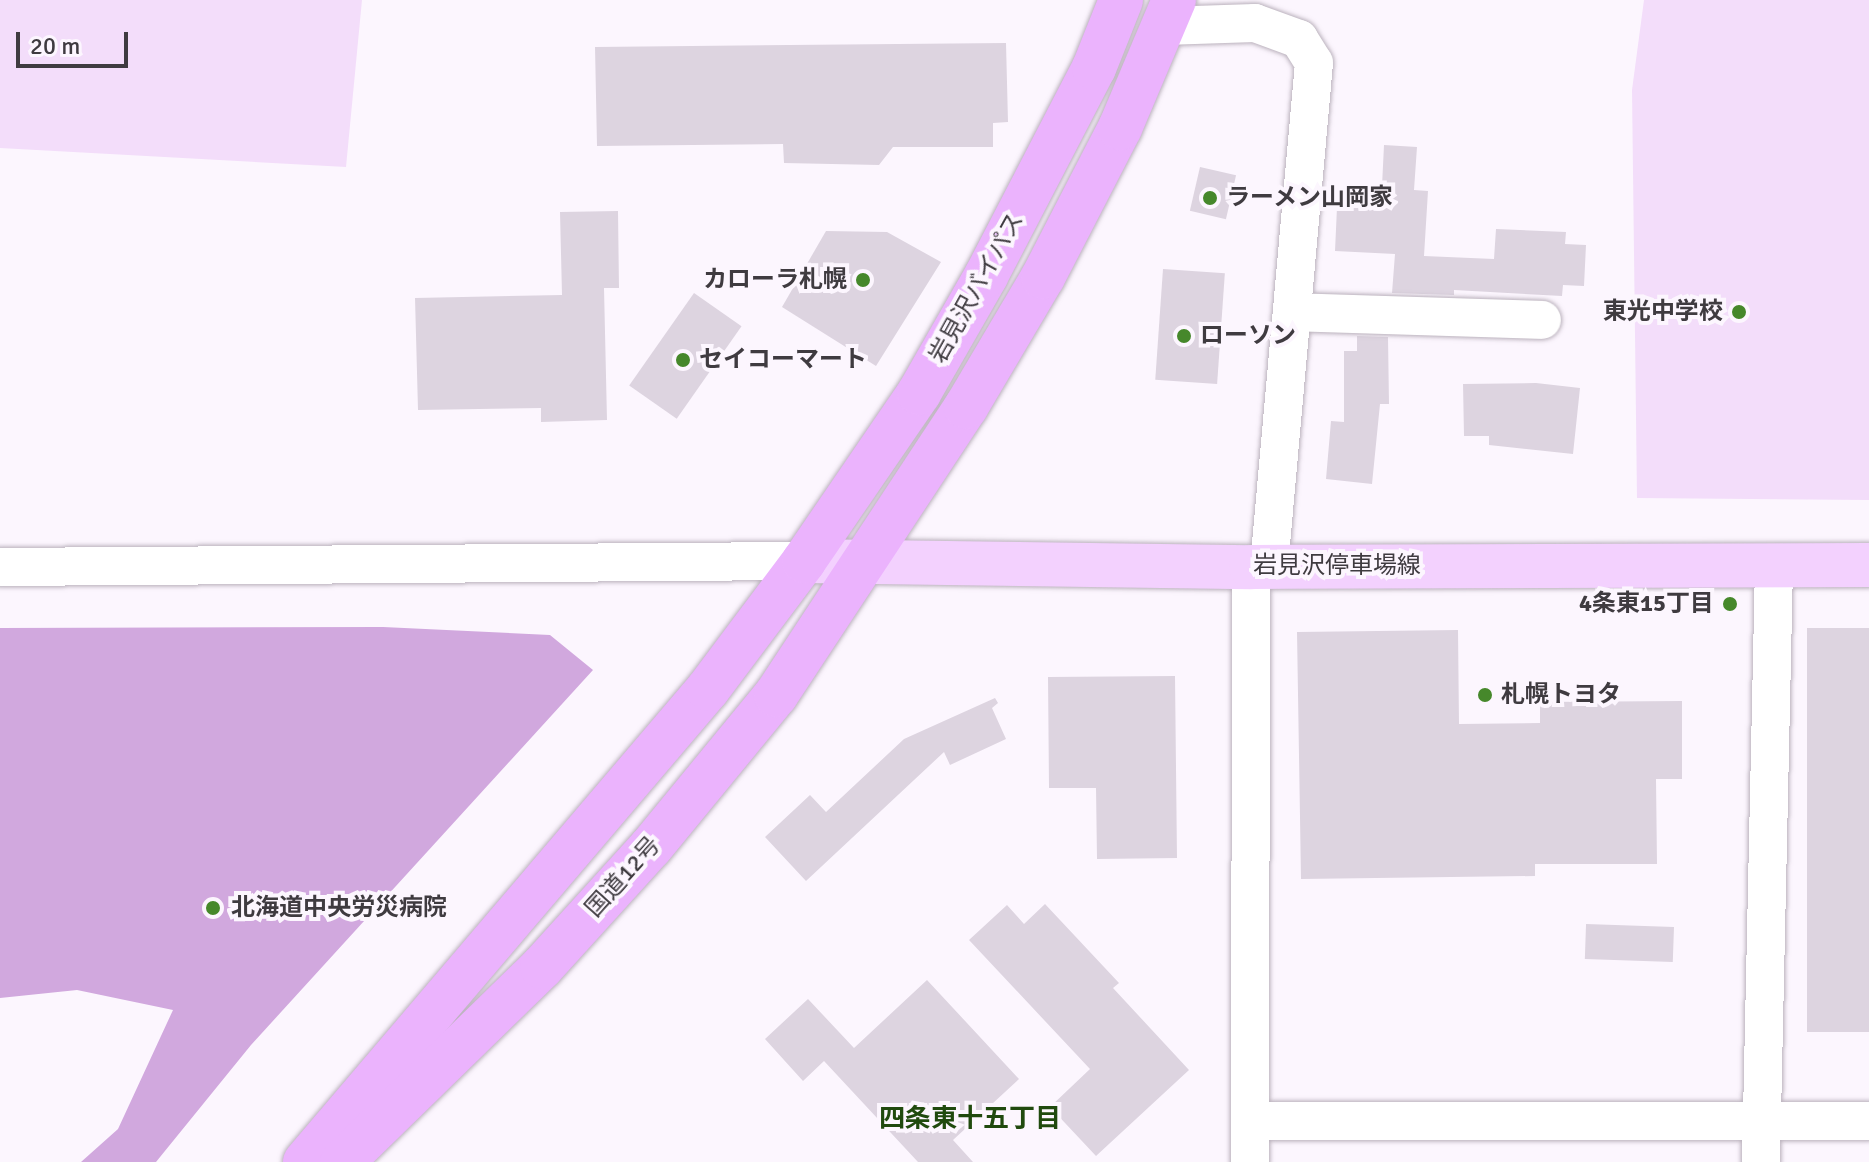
<!DOCTYPE html>
<html>
<head>
<meta charset="utf-8">
<style>
  body { margin:0 }
  #map { position:relative; width:1869px; height:1162px; overflow:hidden; background:#fcf6fe; font-family:Signika,"Noto Sans JP",sans-serif }
  div>[style] { position:absolute }
  .green>* { inset:0; background:#f3ddfa }
  .forest>* { inset:0; background:#d1a8de }
  .building>* { inset:0; background:#ddd4e0; transform-origin:0 0 }
  .roads { filter:drop-shadow(0 0 2px #bbb2bd) drop-shadow(0 0 2px #bbb2bd) }
  .minor>* { height:38px; margin:-19px; padding:0 19px; transform-origin:19px; border-radius:19px; background:#fff }
  .major>* { height:44px; margin:-22px; padding:0 22px; transform-origin:22px; border-radius:22px; background:#f3d1fe }
  .highway>* { height:44px; margin:-22px; padding:0 22px; transform-origin:22px; border-radius:22px; background:#ebb3fd }
  .dots>* { width:22px; height:22px; translate:-50% -50%; box-sizing:border-box; border:4px solid #fcf6fe; border-radius:50% }
  span { translate:-50% -50%; white-space:nowrap; text-align:center; line-height:1.15; -webkit-text-stroke:8px #fcf6fe; paint-order:stroke }
  .poi-label { font-size:24px; color:#3f3b40; font-weight:700 }
  .left { translate:0 -50%; text-align:left }
  .right { translate:-100% -50%; text-align:right }
  .street-label { font-size:24px; color:#3f3b40 }
  .neighbourhood-label { font-size:26px; color:#204a0e; font-weight:700 }
  .scale { position:absolute; left:16px; top:32px; width:112px; height:36px; box-sizing:border-box; border:4px solid #3f3b40; border-top:0; padding-left:10px; font-size:24px; line-height:28px; white-space:nowrap; color:#3f3b40; -webkit-text-stroke:6px #fcf6fe; paint-order:stroke }
</style>
</head>
<body>
<div id="map">
  <div class="green">
    <i style="clip-path:polygon(0 0,362px 0,346px 167px,0 148px)"></i>
    <i style="clip-path:polygon(1644px 0,1869px 0,1869px 500px,1637px 498px,1632px 90px)"></i>
  </div>
  <div class="forest">
    <i style="clip-path:polygon(383px 627px,550px 635px,593px 670px,251px 1045px,156px 1162px,81px 1162px,118px 1129px,173px 1010px,77px 990px,0 998px,0 628px)"></i>
  </div>
  <div class="building">
    <i style="clip-path:polygon(1006px 43px,1008px 122px,993px 123px,993px 147px,893px 147px,879px 165px,784px 163px,783px 144px,597px 146px,595px 47px)"></i>
    <i style="clip-path:polygon(1384px 145px,1417px 147px,1414px 190px,1428px 191px,1424px 256px,1494px 259px,1496px 229px,1566px 232px,1565px 244px,1586px 245px,1584px 286px,1563px 285px,1562px 296px,1454px 290px,1454px 295px,1392px 293px,1395px 254px,1335px 251px,1337px 207px,1371px 207px,1372px 185px,1382px 186px)"></i>
    <i style="left:1200px;top:167px;width:37px;height:45px;rotate:13deg"></i>
    <i style="clip-path:polygon(618px 211px,619px 288px,604px 288px,607px 420px,541px 422px,541px 408px,418px 410px,415px 298px,562px 295px,560px 212px)"></i>
    <i style="clip-path:polygon(826px 231px,887px 232px,941px 262px,876px 366px,782px 307px)"></i>
    <i style="left:1163px;top:269px;width:62px;height:111px;rotate:4deg"></i>
    <i style="left:694px;top:293px;width:58px;height:113px;rotate:35deg"></i>
    <i style="clip-path:polygon(1357px 336px,1388px 337px,1389px 404px,1380px 404px,1372px 484px,1326px 479px,1331px 421px,1344px 422px,1344px 351px,1357px 351px)"></i>
    <i style="clip-path:polygon(1536px 383px,1580px 388px,1573px 454px,1489px 445px,1489px 436px,1464px 436px,1463px 384px)"></i>
    <i style="left:1807px;top:628px;width:62px;height:404px"></i>
    <i style="clip-path:polygon(1458px 630px,1459px 724px,1540px 723px,1540px 702px,1682px 701px,1682px 779px,1656px 779px,1657px 864px,1535px 864px,1535px 876px,1301px 879px,1297px 632px)"></i>
    <i style="clip-path:polygon(1175px 676px,1177px 858px,1097px 859px,1096px 788px,1049px 788px,1048px 677px)"></i>
    <i style="clip-path:polygon(995px 698px,998px 703px,992px 708px,1006px 739px,950px 765px,944px 752px,806px 881px,765px 837px,810px 795px,826px 812px,904px 739px)"></i>
    <i style="clip-path:polygon(1045px 904px,1119px 983px,1113px 988px,1189px 1070px,1096px 1156px,1050px 1107px,1090px 1069px,969px 940px,1007px 905px,1024px 924px)"></i>
    <i style="left:1674px;top:927px;width:35px;height:88px;rotate:92deg"></i>
    <i style="clip-path:polygon(927px 980px,1019px 1079px,953px 1140px,973px 1162px,918px 1162px,824px 1061px,803px 1081px,765px 1039px,808px 999px,854px 1048px)"></i>
  </div>
  <div class="roads">
    <div class="minor">
      <i style="left:1164px;top:26px;width:91px;rotate:-1.9deg"></i>
      <i style="left:1255px;top:23px;width:47px;rotate:20deg"></i>
      <i style="left:1299px;top:39px;width:28px;rotate:58deg"></i>
      <i style="left:1314px;top:63px;width:505px;rotate:95.11deg"></i>
      <i style="left:1292px;top:312px;width:250px;rotate:1.8deg"></i>
      <i style="left:0;top:567px;width:804px;rotate:-0.43deg"></i>
      <i style="left:1250px;top:1121px;width:619px"></i>
      <i style="left:1250px;top:1162px;width:595px;rotate:-89.9deg"></i>
      <i style="left:1761px;top:1162px;width:598px;rotate:-88.75deg"></i>
    </div>
    <div class="major">
      <i style="left:804px;top:561px;width:447px;rotate:0.8deg"></i>
      <i style="left:1251px;top:567px;width:618px;rotate:-0.19deg"></i>
    </div>
    <div class="highway">
      <i style="left:305px;top:1162px;width:621px;rotate:-49.57deg"></i>
      <i style="left:708px;top:689px;width:160px;rotate:-53.1deg"></i>
      <i style="left:804px;top:561px;width:204px;rotate:-55.6deg"></i>
      <i style="left:919px;top:393px;width:135px;rotate:-60.2deg"></i>
      <i style="left:986px;top:276px;width:234px;rotate:-62.6deg"></i>
      <i style="left:1094px;top:68px;width:73px;rotate:-68.3deg"></i>
      <i style="left:342px;top:1162px;width:279px;rotate:-44.3deg"></i>
      <i style="left:542px;top:967px;width:162px;rotate:-47.8deg"></i>
      <i style="left:651px;top:847px;width:197px;rotate:-50.6deg"></i>
      <i style="left:776px;top:695px;width:345px;rotate:-56.6deg"></i>
      <i style="left:966px;top:407px;width:151px;rotate:-59.4deg"></i>
      <i style="left:1043px;top:277px;width:168px;rotate:-62.7deg"></i>
      <i style="left:1120px;top:128px;width:139px;rotate:-67.1deg"></i>
    </div>
  </div>
  <div class="dots">
    <i style="left:1210px;top:198px;background:#46882b"></i>
    <i style="left:863px;top:280px;background:#46882b"></i>
    <i style="left:1739px;top:312px;background:#46882b"></i>
    <i style="left:1184px;top:336px;background:#46882b"></i>
    <i style="left:683px;top:360px;background:#46882b"></i>
    <i style="left:1730px;top:604px;background:#46882b"></i>
    <i style="left:1485px;top:695px;background:#46882b"></i>
    <i style="left:213px;top:908px;background:#46882b"></i>
  </div>
  <div class="poi-label">
    <span class="left" style="left:1226px;top:198px">ラーメン山岡家</span>
    <span class="right" style="left:847px;top:280px">カローラ札幌</span>
    <span class="right" style="left:1723px;top:312px">東光中学校</span>
    <span class="left" style="left:1200px;top:336px">ローソン</span>
    <span class="left" style="left:699px;top:360px">セイコーマート</span>
    <span class="right" style="left:1714px;top:604px">4条東15丁目</span>
    <span class="left" style="left:1501px;top:695px">札幌トヨタ</span>
    <span class="left" style="left:231px;top:908px">北海道中央労災病院</span>
  </div>
  <div class="street-label">
    <span style="left:977px;top:288px;rotate:-61deg">岩見沢バイパス</span>
    <span style="left:1337px;top:566px">岩見沢停車場線</span>
    <span style="left:623px;top:877px;rotate:-48deg">国道12号</span>
  </div>
  <div class="neighbourhood-label">
    <span style="left:970px;top:1120px">四条東十五丁目</span>
  </div>
  <div class="scale">20 m</div>
</div>
</body>
</html>
